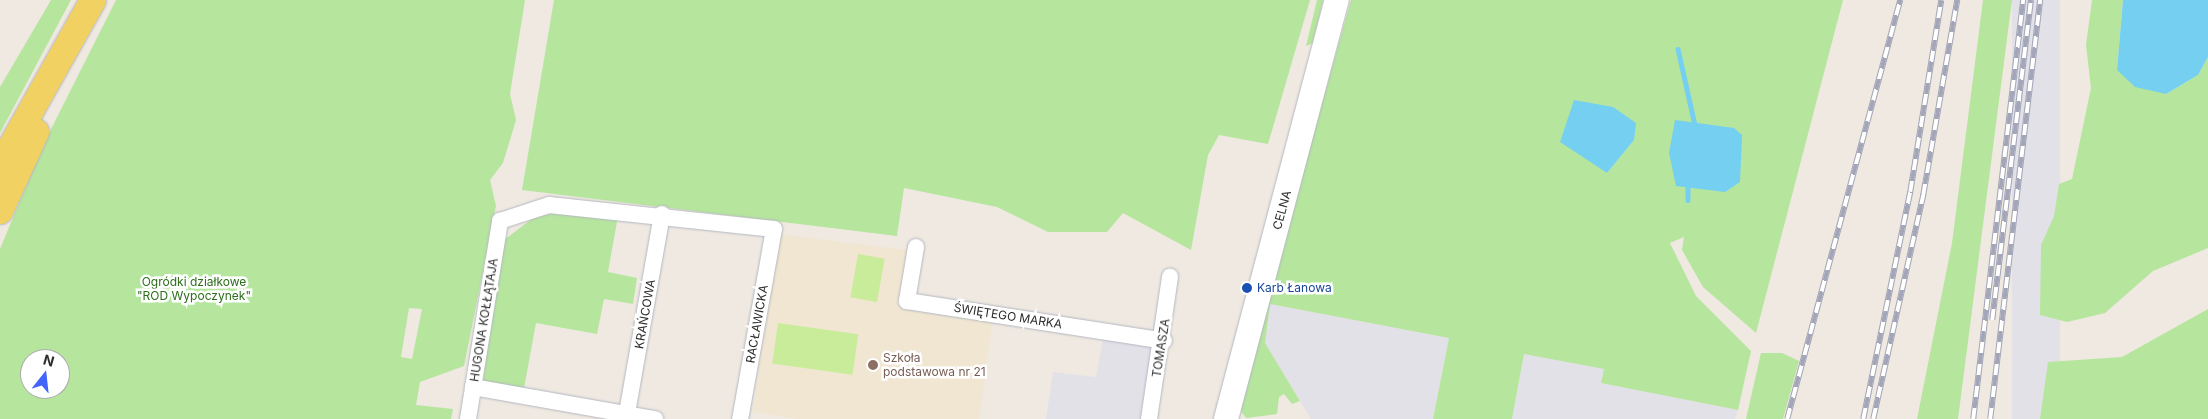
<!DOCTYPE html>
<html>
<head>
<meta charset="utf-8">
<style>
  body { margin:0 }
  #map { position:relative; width:2208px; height:419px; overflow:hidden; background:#efe9e1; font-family:Inter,sans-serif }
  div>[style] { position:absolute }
  .industrial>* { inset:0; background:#e3e1e8; transform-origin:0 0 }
  .education>* { inset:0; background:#f0e6d1 }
  .green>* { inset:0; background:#b6e59e }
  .pitch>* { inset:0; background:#c9ec9a; transform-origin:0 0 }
  .water>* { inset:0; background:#75cff0 }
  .stream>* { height:4.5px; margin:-2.25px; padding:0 2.25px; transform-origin:2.25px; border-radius:2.25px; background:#75cff0 }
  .roads { filter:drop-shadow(0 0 1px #b4b7c1) drop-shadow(0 0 1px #b4b7c1) }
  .street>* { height:16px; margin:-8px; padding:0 8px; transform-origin:8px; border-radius:8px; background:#fff }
  .secondary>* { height:24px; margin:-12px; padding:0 12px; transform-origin:12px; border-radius:12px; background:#fff }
  .primary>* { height:26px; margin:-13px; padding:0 13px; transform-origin:13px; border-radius:13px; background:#f2d163 }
  .rail>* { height:5.5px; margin-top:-2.75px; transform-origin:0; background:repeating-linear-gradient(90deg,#fff 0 11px,#a3a6b8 0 22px); box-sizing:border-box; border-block:1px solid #a3a6b8 }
  .dots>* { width:14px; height:14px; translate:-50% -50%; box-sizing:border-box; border:2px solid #fff; border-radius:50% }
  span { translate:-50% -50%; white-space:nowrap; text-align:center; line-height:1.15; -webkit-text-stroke:5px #fff; paint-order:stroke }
  .street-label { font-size:12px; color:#2e2e2e }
  .park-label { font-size:12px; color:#2c6e1b }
  .transit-label { font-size:12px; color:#164399 }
  .left { translate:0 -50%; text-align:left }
  .education-label { font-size:12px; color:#785e54 }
  .north { position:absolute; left:20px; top:349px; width:50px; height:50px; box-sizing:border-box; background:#fff; border:1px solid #ababab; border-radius:50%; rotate:16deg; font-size:14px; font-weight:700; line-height:20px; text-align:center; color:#2e2e2e }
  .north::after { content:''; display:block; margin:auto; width:18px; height:22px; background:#4264fb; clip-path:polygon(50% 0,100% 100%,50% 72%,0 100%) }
</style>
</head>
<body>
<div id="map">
  <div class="industrial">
    <i style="left:2012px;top:0;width:48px;height:422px"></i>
    <i style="clip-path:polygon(1270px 304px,1449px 338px,1433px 419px,1311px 419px,1265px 343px)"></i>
    <i style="clip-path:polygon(1103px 338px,1155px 346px,1141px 419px,1046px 419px,1053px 372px,1096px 377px)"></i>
    <i style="clip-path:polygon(1524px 354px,1605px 369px,1601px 383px,1738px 410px,1735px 419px,1512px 419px)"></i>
  </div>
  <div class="education">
    <i style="clip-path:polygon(778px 234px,907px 250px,900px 306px,993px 318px,979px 419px,797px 419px,753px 412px)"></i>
  </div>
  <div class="green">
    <i style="clip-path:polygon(51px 0,71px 0,0 133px,0 87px)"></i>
    <i style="clip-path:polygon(evenodd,116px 0,525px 0,510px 94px,516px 120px,503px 163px,490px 180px,496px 206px,464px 366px,420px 382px,416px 405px,453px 409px,451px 419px,0 419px,0 249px,43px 145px,116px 0,409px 308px,422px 309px,412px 359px,401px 357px,409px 308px,116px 0,30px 359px,60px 359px,60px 389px,30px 389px,30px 359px)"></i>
    <i style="clip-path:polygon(554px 0,1310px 0,1268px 144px,1219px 135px,1208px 155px,1191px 250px,1123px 213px,1107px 232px,1048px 232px,997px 207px,904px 188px,897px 236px,522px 190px)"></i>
    <i style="clip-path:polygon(1317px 0,1323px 0,1313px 43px,1306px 46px)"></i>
    <i style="clip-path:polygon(evenodd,1351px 0,1843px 0,1756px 333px,1703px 287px,1682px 250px,1684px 237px,1670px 243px,1696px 296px,1751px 351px,1738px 410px,1601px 383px,1604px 369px,1524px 354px,1512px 419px,1433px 419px,1449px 338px,1270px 304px,1265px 343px,1300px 401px,1292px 404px,1284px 394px,1279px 397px,1277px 414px,1246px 418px,1240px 410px,1266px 304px,1351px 0,1613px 107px,1634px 140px,1607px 173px,1613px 107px)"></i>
    <i style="clip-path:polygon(1983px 0,2012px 0,1958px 419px,1917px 419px,1952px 243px)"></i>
    <i style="clip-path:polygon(2092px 0,2123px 0,2117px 70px,2166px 94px,2198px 75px,2208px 57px,2208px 248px,2153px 271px,2105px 313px,2067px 322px,2040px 315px,2041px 245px,2054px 216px,2059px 184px,2072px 179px,2091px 88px,2086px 45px)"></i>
    <i style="clip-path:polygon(558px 212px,618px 216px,608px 272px,637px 278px,633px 304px,604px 299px,597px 334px,536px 323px,524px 388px,483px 381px,504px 240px,533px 218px)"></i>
    <i style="clip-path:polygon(2208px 309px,2208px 419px,2040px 419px,2048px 362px,2122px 357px)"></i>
    <i style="clip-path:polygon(1761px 353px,1782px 353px,1799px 361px,1783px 419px,1746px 419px)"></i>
  </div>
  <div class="pitch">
    <i style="left:858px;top:254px;width:27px;height:44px;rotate:10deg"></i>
    <i style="left:778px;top:323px;width:81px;height:41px;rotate:8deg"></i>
  </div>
  <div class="water">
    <i style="clip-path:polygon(2123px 0,2208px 0,2208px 57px,2198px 75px,2166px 94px,2135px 87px,2117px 70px)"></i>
    <i style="clip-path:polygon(1574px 100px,1613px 107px,1636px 123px,1634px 140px,1607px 173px,1560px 142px)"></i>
    <i style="clip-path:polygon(1675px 120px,1734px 128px,1742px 135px,1740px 182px,1725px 192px,1676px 186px,1669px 153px)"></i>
  </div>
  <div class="stream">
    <i style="left:1678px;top:49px;width:78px;rotate:77.4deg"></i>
    <i style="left:1688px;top:180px;width:20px;rotate:90deg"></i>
  </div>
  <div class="roads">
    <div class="street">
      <i style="left:916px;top:247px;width:55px;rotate:99.5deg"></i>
      <i style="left:907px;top:301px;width:260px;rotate:8.8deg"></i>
      <i style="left:473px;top:387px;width:185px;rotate:10deg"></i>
      <i style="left:627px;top:413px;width:202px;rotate:-80deg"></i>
      <i style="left:468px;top:419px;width:201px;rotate:-80.8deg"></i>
      <i style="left:500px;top:221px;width:52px;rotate:-18.1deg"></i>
      <i style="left:549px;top:205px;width:226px;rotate:6.1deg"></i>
      <i style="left:774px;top:229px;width:193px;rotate:100.1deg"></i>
      <i style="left:1149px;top:419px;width:144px;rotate:-81.6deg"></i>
    </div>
    <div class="secondary">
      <i style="left:1226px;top:419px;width:433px;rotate:-75.2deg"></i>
    </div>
    <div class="primary">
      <i style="left:0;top:166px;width:190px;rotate:-60.7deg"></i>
      <i style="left:0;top:211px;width:87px;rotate:-65.5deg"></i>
    </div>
  </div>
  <div class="rail">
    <i style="left:1992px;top:320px;width:322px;rotate:-83.1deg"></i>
    <i style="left:1787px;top:419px;width:434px;rotate:-74.9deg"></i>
    <i style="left:1863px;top:419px;width:232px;rotate:-78.3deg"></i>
    <i style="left:1910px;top:192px;width:194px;rotate:-80.8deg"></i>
    <i style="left:1873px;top:419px;width:230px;rotate:-77.4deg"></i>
    <i style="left:1923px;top:195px;width:198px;rotate:-80.1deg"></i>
    <i style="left:1973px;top:419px;width:422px;rotate:-83.2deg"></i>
    <i style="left:1990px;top:419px;width:422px;rotate:-83.2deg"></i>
  </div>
  <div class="dots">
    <i style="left:1247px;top:288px;background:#1a4fb4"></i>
    <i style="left:873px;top:365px;background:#8d6e63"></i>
  </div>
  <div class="street-label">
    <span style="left:1282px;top:210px;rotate:-75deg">CELNA</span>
    <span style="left:645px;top:314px;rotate:-80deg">KRAŃCOWA</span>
    <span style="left:1008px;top:316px;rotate:9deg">ŚWIĘTEGO MARKA</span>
    <span style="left:484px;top:320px;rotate:-81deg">HUGONA KOŁŁĄTAJA</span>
    <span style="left:757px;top:324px;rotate:-80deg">RACŁAWICKA</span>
    <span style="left:1161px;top:348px;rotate:-81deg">TOMASZA</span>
  </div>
  <div class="park-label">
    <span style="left:194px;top:289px">Ogródki działkowe<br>"ROD Wypoczynek"</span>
  </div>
  <div class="transit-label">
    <span class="left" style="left:1257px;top:288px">Karb Łanowa</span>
  </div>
  <div class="education-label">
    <span class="left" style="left:883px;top:365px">Szkoła<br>podstawowa nr 21</span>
  </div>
  <div class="north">N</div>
</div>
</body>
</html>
